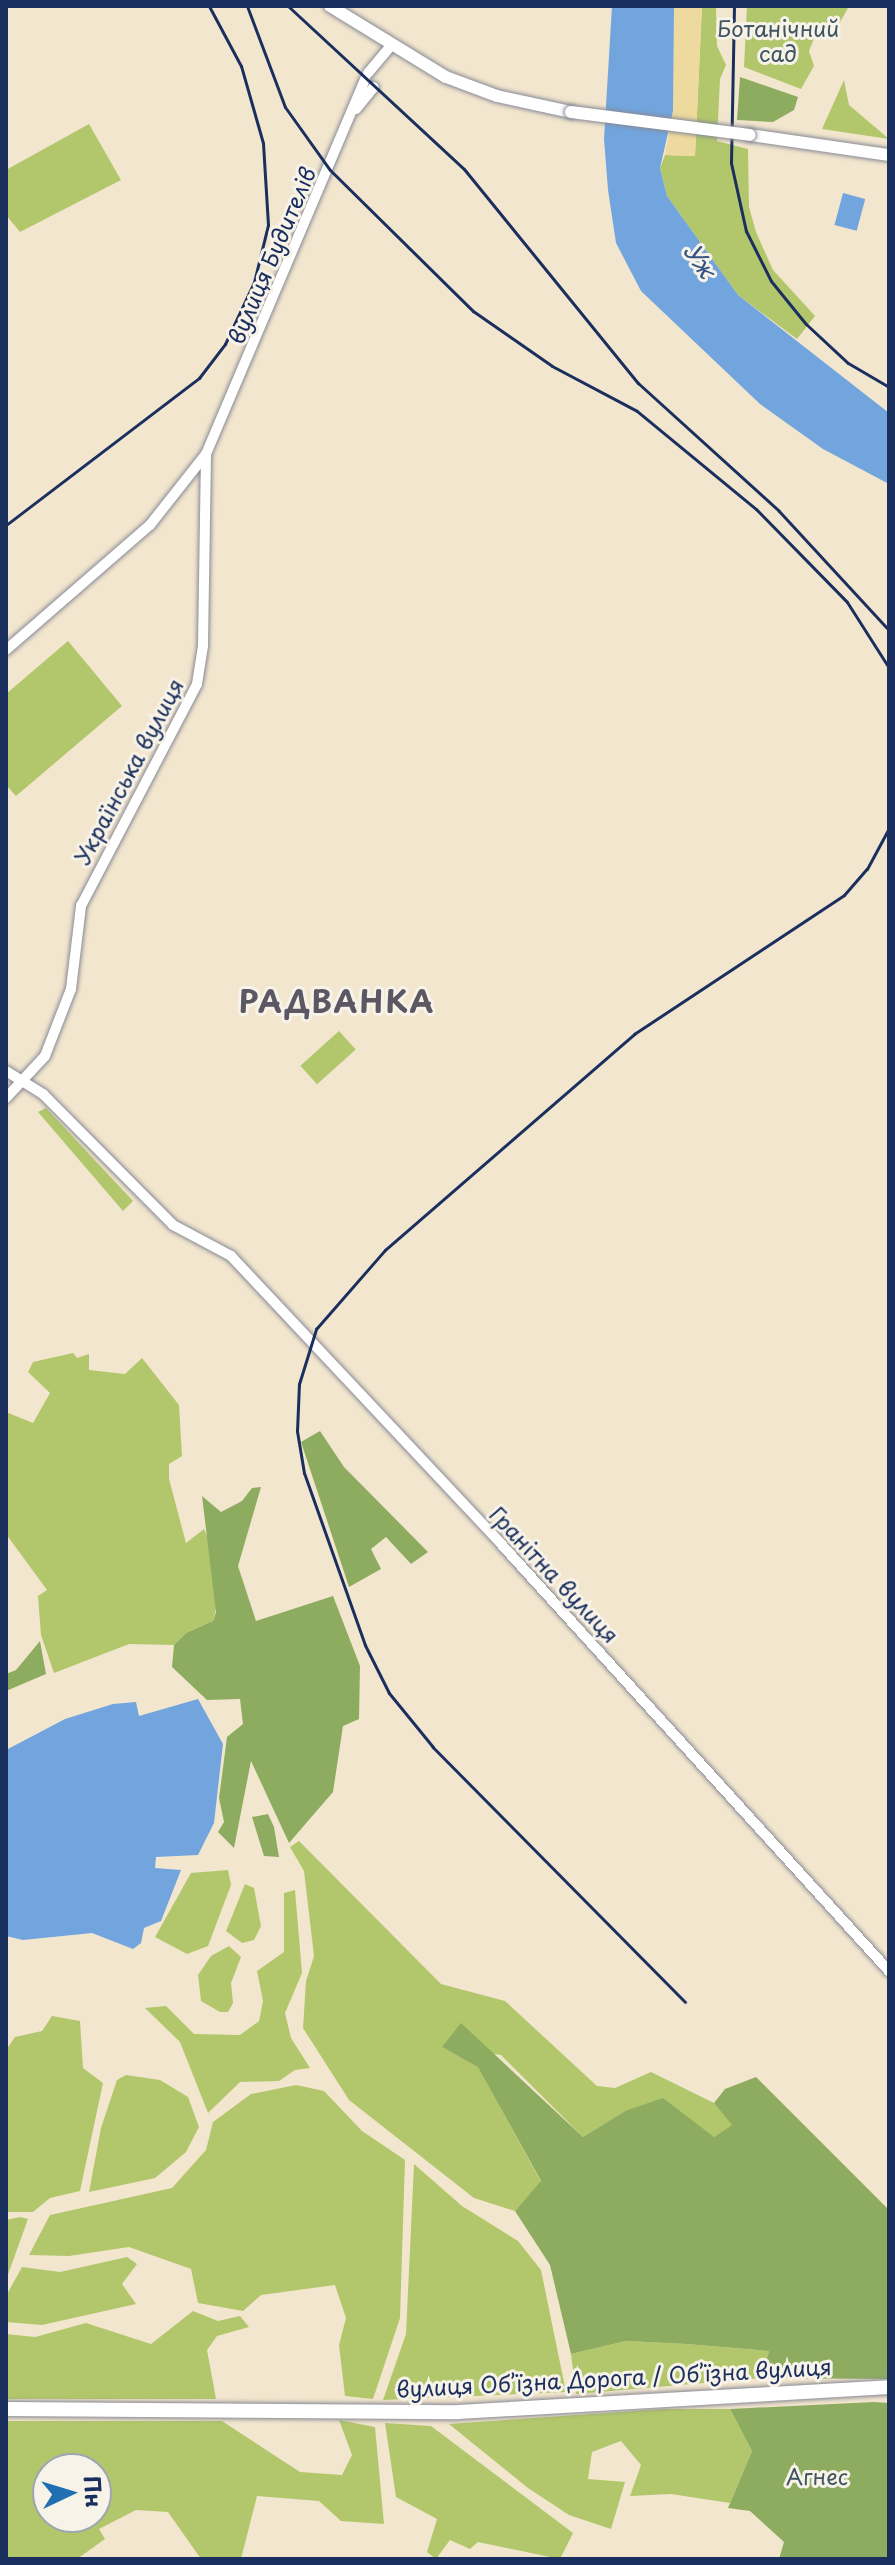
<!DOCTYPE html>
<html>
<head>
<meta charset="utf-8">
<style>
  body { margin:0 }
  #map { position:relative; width:895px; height:2565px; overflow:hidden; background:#f3e6ce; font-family:"Playpen Sans",sans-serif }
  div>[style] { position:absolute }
  .green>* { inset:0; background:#b2c76b; transform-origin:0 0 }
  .forest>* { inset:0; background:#8dac5f }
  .sand>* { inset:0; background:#eeda9e }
  .water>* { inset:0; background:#72a5de; transform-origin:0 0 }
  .roads { filter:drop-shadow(0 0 2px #878a96) drop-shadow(0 0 2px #878a96) }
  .tertiary>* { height:10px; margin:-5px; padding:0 5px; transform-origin:5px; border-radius:5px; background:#fff }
  .secondary>* { height:12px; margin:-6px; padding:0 6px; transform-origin:6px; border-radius:6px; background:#fff }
  .trunk>* { height:14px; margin:-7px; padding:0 7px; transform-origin:7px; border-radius:7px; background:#fff }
  .rail>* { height:3px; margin:-1.5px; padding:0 1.5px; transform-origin:1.5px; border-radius:1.5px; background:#1b2f5e }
  .bridges { filter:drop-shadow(0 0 2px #878a96) drop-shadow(0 0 2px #878a96) }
  .secondary-bridge>* { height:12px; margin:-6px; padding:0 6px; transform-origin:6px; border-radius:6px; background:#fff }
  span { translate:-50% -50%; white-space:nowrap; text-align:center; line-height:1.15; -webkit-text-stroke:6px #f7f3e8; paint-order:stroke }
  .park-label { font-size:22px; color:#415561 }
  .street-label { font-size:22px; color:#1b2f5e }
  .water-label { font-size:24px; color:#355284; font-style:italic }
  .district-label { font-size:30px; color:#5b5763; font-weight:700; letter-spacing:2px }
  .frame { position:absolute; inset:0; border:8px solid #1b2f5e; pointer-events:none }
  .north { position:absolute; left:32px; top:2453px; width:80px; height:80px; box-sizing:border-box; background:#f7f3e8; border:2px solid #9fa5b1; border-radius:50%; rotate:86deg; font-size:22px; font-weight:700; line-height:32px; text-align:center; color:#1b2f5e }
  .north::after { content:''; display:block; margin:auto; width:28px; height:36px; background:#1f6fb2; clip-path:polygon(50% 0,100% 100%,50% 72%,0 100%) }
</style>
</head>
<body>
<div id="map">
  <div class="green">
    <i style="clip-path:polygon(702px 6px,716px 6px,717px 46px,726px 65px,720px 79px,717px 141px,748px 149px,749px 207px,756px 232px,773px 270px,815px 316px,797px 339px,738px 295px,667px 196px,660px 168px,665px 155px,695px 156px)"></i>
    <i style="clip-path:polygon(747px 6px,849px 6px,833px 35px,817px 31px,809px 51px,814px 66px,801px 89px,744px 67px)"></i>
    <i style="clip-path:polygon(844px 80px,849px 105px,889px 139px,822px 129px)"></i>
    <i style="clip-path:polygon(89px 124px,121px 180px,20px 232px,6px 215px,6px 170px)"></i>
    <i style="clip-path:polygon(68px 641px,122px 706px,16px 796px,6px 785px,6px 694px)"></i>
    <i style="left:339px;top:1031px;width:25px;height:52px;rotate:48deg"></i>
    <i style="clip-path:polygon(46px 1108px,133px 1201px,123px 1211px,38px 1112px)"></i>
    <i style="clip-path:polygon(73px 1353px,77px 1358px,89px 1354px,89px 1370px,125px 1374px,142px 1358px,179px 1405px,182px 1456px,169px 1464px,169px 1479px,186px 1543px,204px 1529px,209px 1541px,218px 1600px,213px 1621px,186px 1633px,174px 1645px,129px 1644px,54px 1673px,41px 1635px,38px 1596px,47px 1590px,6px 1534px,6px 1412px,33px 1423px,50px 1393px,28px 1372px,33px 1362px)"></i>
    <i style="clip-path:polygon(299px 1841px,441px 1984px,505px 2001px,597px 2086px,615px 2088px,651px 2072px,714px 2103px,733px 2125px,714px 2137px,625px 2111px,583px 2137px,501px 2055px,442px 2047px,478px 2066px,541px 2182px,515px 2211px,474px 2198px,349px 2100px,303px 2028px,306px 1981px,314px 1956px,304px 1871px,290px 1847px)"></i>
    <i style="clip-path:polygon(228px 1870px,231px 1885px,208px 1946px,187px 1954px,155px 1937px,191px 1873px)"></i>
    <i style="clip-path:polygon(245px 1884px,254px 1888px,261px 1926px,254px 1940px,242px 1943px,226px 1931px)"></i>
    <i style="clip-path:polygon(295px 1890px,302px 1973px,285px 2013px,291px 2038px,310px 2068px,295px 2070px,279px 2081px,240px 2082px,208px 2113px,180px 2042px,145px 2008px,166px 2006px,194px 2034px,240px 2035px,259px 2021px,263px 2001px,257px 1971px,284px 1952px,284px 1893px)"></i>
    <i style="clip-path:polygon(229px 1946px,241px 1957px,231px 1983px,233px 2003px,228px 2012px,220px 2012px,201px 2001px,198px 1975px,211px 1956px)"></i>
    <i style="clip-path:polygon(52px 2016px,80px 2021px,83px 2068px,103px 2083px,80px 2191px,50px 2198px,33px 2212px,6px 2212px,6px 2050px,15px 2037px,42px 2031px)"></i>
    <i style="clip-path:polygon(126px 2075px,160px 2080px,188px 2097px,199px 2127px,186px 2152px,155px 2178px,89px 2192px,101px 2128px,117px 2080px)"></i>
    <i style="clip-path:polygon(296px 2085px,324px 2091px,362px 2131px,405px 2160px,400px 2318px,373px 2399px,345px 2396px,339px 2345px,346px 2318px,335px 2285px,261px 2295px,243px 2311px,198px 2303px,191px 2269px,129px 2247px,69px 2256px,29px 2255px,50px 2215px,172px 2188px,206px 2150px,213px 2122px,251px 2094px)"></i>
    <i style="clip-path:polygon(414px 2164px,462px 2206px,518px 2241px,541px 2270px,566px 2392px,383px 2400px,406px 2334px)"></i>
    <i style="clip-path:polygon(20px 2217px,28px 2219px,6px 2280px,6px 2220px)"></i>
    <i style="clip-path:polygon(127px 2257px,137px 2264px,122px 2284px,136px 2304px,42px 2325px,6px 2322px,6px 2296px,22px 2267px,60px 2272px)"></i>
    <i style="clip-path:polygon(193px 2311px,218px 2321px,240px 2316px,249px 2327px,217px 2336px,207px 2350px,216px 2399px,6px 2399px,6px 2334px,35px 2337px,86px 2323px,151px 2344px)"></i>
    <i style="clip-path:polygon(626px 2341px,686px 2344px,769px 2351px,762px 2378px,576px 2394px,571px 2354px)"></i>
    <i style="clip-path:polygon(663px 2409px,730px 2409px,752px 2451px,730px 2503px,671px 2494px,630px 2496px,641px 2465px,621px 2441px,592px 2452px,588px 2479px,625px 2482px,611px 2529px,569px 2515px,528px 2488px,449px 2424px)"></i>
    <i style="clip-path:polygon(evenodd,339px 2420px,375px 2427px,384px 2524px,341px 2521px,319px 2501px,257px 2496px,241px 2559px,201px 2559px,168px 2512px,136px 2510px,99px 2529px,105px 2539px,77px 2559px,6px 2559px,6px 2421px,222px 2421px,300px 2472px,342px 2475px,352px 2455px,339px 2420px,48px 2469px,96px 2469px,96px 2517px,48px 2517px,48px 2469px)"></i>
    <i style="clip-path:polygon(385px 2423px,431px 2426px,573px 2533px,560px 2559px,478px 2542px,470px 2549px,450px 2540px,436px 2559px,427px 2552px,437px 2519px,396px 2497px)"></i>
  </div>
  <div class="forest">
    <i style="clip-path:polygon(740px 77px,798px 97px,794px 110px,773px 122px,737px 120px)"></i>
    <i style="clip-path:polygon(320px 1431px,344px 1467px,428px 1552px,411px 1564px,386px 1537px,371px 1549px,381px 1569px,349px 1587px,301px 1442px)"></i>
    <i style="clip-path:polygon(261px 1487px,238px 1566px,256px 1621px,333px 1596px,360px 1666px,359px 1719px,343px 1726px,333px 1792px,289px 1843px,251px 1761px,234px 1848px,218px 1832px,224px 1822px,219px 1798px,227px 1737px,243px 1724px,240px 1699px,207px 1700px,172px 1667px,174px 1645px,186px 1633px,213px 1621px,216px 1612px,202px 1496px,221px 1512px,242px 1501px,252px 1488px)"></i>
    <i style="clip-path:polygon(40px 1641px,46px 1674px,6px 1691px,6px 1674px,16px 1670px)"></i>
    <i style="clip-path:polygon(268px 1814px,274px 1827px,279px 1857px,264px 1856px,252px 1817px)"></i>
    <i style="clip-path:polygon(461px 2023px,583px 2137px,625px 2111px,663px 2098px,714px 2137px,732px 2125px,714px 2103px,725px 2089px,756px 2077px,889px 2210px,889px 2379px,762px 2378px,769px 2351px,686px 2344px,626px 2341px,571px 2354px,550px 2265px,515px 2211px,541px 2181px,478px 2067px,442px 2047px)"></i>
    <i style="clip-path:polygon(874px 2402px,889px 2403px,889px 2559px,779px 2559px,784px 2542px,750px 2511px,728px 2508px,752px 2451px,730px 2409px)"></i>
  </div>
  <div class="sand">
    <i style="clip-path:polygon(674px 6px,702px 6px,695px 156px,665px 155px,673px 111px)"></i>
  </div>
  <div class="water">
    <i style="clip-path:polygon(612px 6px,674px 6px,673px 111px,660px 168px,667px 196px,738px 295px,889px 413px,889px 484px,823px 449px,760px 404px,641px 291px,616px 243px,608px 190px,604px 139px)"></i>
    <i style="left:843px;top:193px;width:23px;height:33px;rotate:15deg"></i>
    <i style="clip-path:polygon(198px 1699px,223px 1744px,214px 1823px,198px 1855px,156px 1857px,155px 1868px,181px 1870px,161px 1921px,144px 1928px,141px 1943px,133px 1949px,92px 1933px,23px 1940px,6px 1936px,6px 1750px,65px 1719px,113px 1704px,136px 1702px,139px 1716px)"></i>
  </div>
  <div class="roads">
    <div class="tertiary">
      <i style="left:368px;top:73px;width:35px;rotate:-50deg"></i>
      <i style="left:356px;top:109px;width:28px;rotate:-51deg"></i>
      <i style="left:6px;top:650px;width:191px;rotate:-41deg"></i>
      <i style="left:150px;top:525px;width:90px;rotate:-51.7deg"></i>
      <i style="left:6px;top:1071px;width:44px;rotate:31.9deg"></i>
      <i style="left:43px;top:1094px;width:185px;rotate:45.2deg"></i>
      <i style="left:173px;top:1225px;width:66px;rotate:28.1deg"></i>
      <i style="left:231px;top:1256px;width:396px;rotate:46.8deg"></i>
      <i style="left:502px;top:1545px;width:576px;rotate:47.75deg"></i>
      <i style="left:6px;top:1098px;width:57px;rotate:-47.1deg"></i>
      <i style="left:45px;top:1056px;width:72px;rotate:-68.8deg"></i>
      <i style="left:71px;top:989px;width:84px;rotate:-83.1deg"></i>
      <i style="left:81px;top:906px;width:250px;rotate:-62.4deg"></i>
      <i style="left:197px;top:684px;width:39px;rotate:-81deg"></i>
      <i style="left:203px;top:645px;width:191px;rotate:-89.1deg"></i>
      <i style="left:206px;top:454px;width:407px;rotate:-67deg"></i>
    </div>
    <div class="secondary">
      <i style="left:330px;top:6px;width:136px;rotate:31.5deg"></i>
      <i style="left:446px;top:77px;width:54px;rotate:20.4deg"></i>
      <i style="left:497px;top:96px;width:76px;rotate:12.2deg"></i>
      <i style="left:750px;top:135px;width:140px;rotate:8.2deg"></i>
    </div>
    <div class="trunk">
      <i style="left:6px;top:2409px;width:452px;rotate:0.4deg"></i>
      <i style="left:458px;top:2412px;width:432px;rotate:-3.3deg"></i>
    </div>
  </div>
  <div class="rail">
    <i style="left:247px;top:6px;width:108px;rotate:69.4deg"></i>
    <i style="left:285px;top:107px;width:77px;rotate:54.5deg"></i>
    <i style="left:330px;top:170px;width:201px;rotate:44.6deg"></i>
    <i style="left:473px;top:311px;width:96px;rotate:34.8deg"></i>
    <i style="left:552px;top:366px;width:96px;rotate:27.9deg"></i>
    <i style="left:637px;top:411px;width:154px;rotate:39.5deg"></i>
    <i style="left:756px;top:509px;width:130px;rotate:45.6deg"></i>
    <i style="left:847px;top:602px;width:78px;rotate:57.5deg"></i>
    <i style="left:288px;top:6px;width:240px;rotate:42.8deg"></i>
    <i style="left:464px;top:169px;width:276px;rotate:50.9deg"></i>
    <i style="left:638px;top:383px;width:190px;rotate:42.2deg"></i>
    <i style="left:779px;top:511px;width:162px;rotate:47.3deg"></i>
    <i style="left:734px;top:6px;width:157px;rotate:91.1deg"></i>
    <i style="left:731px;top:163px;width:70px;rotate:77.6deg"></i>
    <i style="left:746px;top:231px;width:56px;rotate:63.4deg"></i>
    <i style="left:771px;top:281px;width:55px;rotate:50.9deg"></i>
    <i style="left:806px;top:324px;width:57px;rotate:42.9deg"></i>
    <i style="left:848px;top:363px;width:48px;rotate:30.3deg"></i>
    <i style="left:6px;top:525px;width:243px;rotate:-37.3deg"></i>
    <i style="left:199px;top:378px;width:43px;rotate:-52.6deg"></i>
    <i style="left:225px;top:344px;width:68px;rotate:-64.9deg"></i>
    <i style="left:254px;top:282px;width:59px;rotate:-76.2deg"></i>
    <i style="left:268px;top:225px;width:82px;rotate:-93.5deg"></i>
    <i style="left:263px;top:143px;width:80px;rotate:-105.9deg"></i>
    <i style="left:241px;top:66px;width:68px;rotate:-118.1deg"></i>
    <i style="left:685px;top:2002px;width:359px;rotate:-134.7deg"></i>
    <i style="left:433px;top:1747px;width:70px;rotate:-129.2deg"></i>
    <i style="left:389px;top:1693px;width:54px;rotate:-116.6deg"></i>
    <i style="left:365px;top:1645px;width:182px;rotate:-109.5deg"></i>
    <i style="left:304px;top:1473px;width:43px;rotate:-99.5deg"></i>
    <i style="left:297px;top:1431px;width:47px;rotate:-87.6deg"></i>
    <i style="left:299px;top:1384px;width:58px;rotate:-72.8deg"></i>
    <i style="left:316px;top:1329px;width:105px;rotate:-48.9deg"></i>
    <i style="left:385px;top:1250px;width:330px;rotate:-40.9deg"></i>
    <i style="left:634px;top:1034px;width:252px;rotate:-33.5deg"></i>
    <i style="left:844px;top:895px;width:35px;rotate:-49deg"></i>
    <i style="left:867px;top:869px;width:47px;rotate:-61.8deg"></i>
  </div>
  <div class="bridges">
    <div class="secondary-bridge">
      <i style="left:571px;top:112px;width:180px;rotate:7.3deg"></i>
    </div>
  </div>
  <div class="park-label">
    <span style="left:778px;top:40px">Ботанічний<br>сад</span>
    <span style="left:817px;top:2476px">Агнес</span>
  </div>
  <div class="street-label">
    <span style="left:271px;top:255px;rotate:-67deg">вулиця Будителів</span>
    <span style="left:128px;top:771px;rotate:-62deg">Українська вулиця</span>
    <span style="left:555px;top:1574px;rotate:47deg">Гранітна вулиця</span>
    <span style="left:614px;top:2377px;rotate:-3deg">вулиця Обʼїзна Дорога / Обʼїзна вулиця</span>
  </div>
  <div class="water-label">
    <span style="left:700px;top:260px;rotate:55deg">Уж</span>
  </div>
  <div class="district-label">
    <span style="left:337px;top:1001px">РАДВАНКА</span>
  </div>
  <div class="frame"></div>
  <div class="north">Пн</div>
</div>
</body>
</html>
